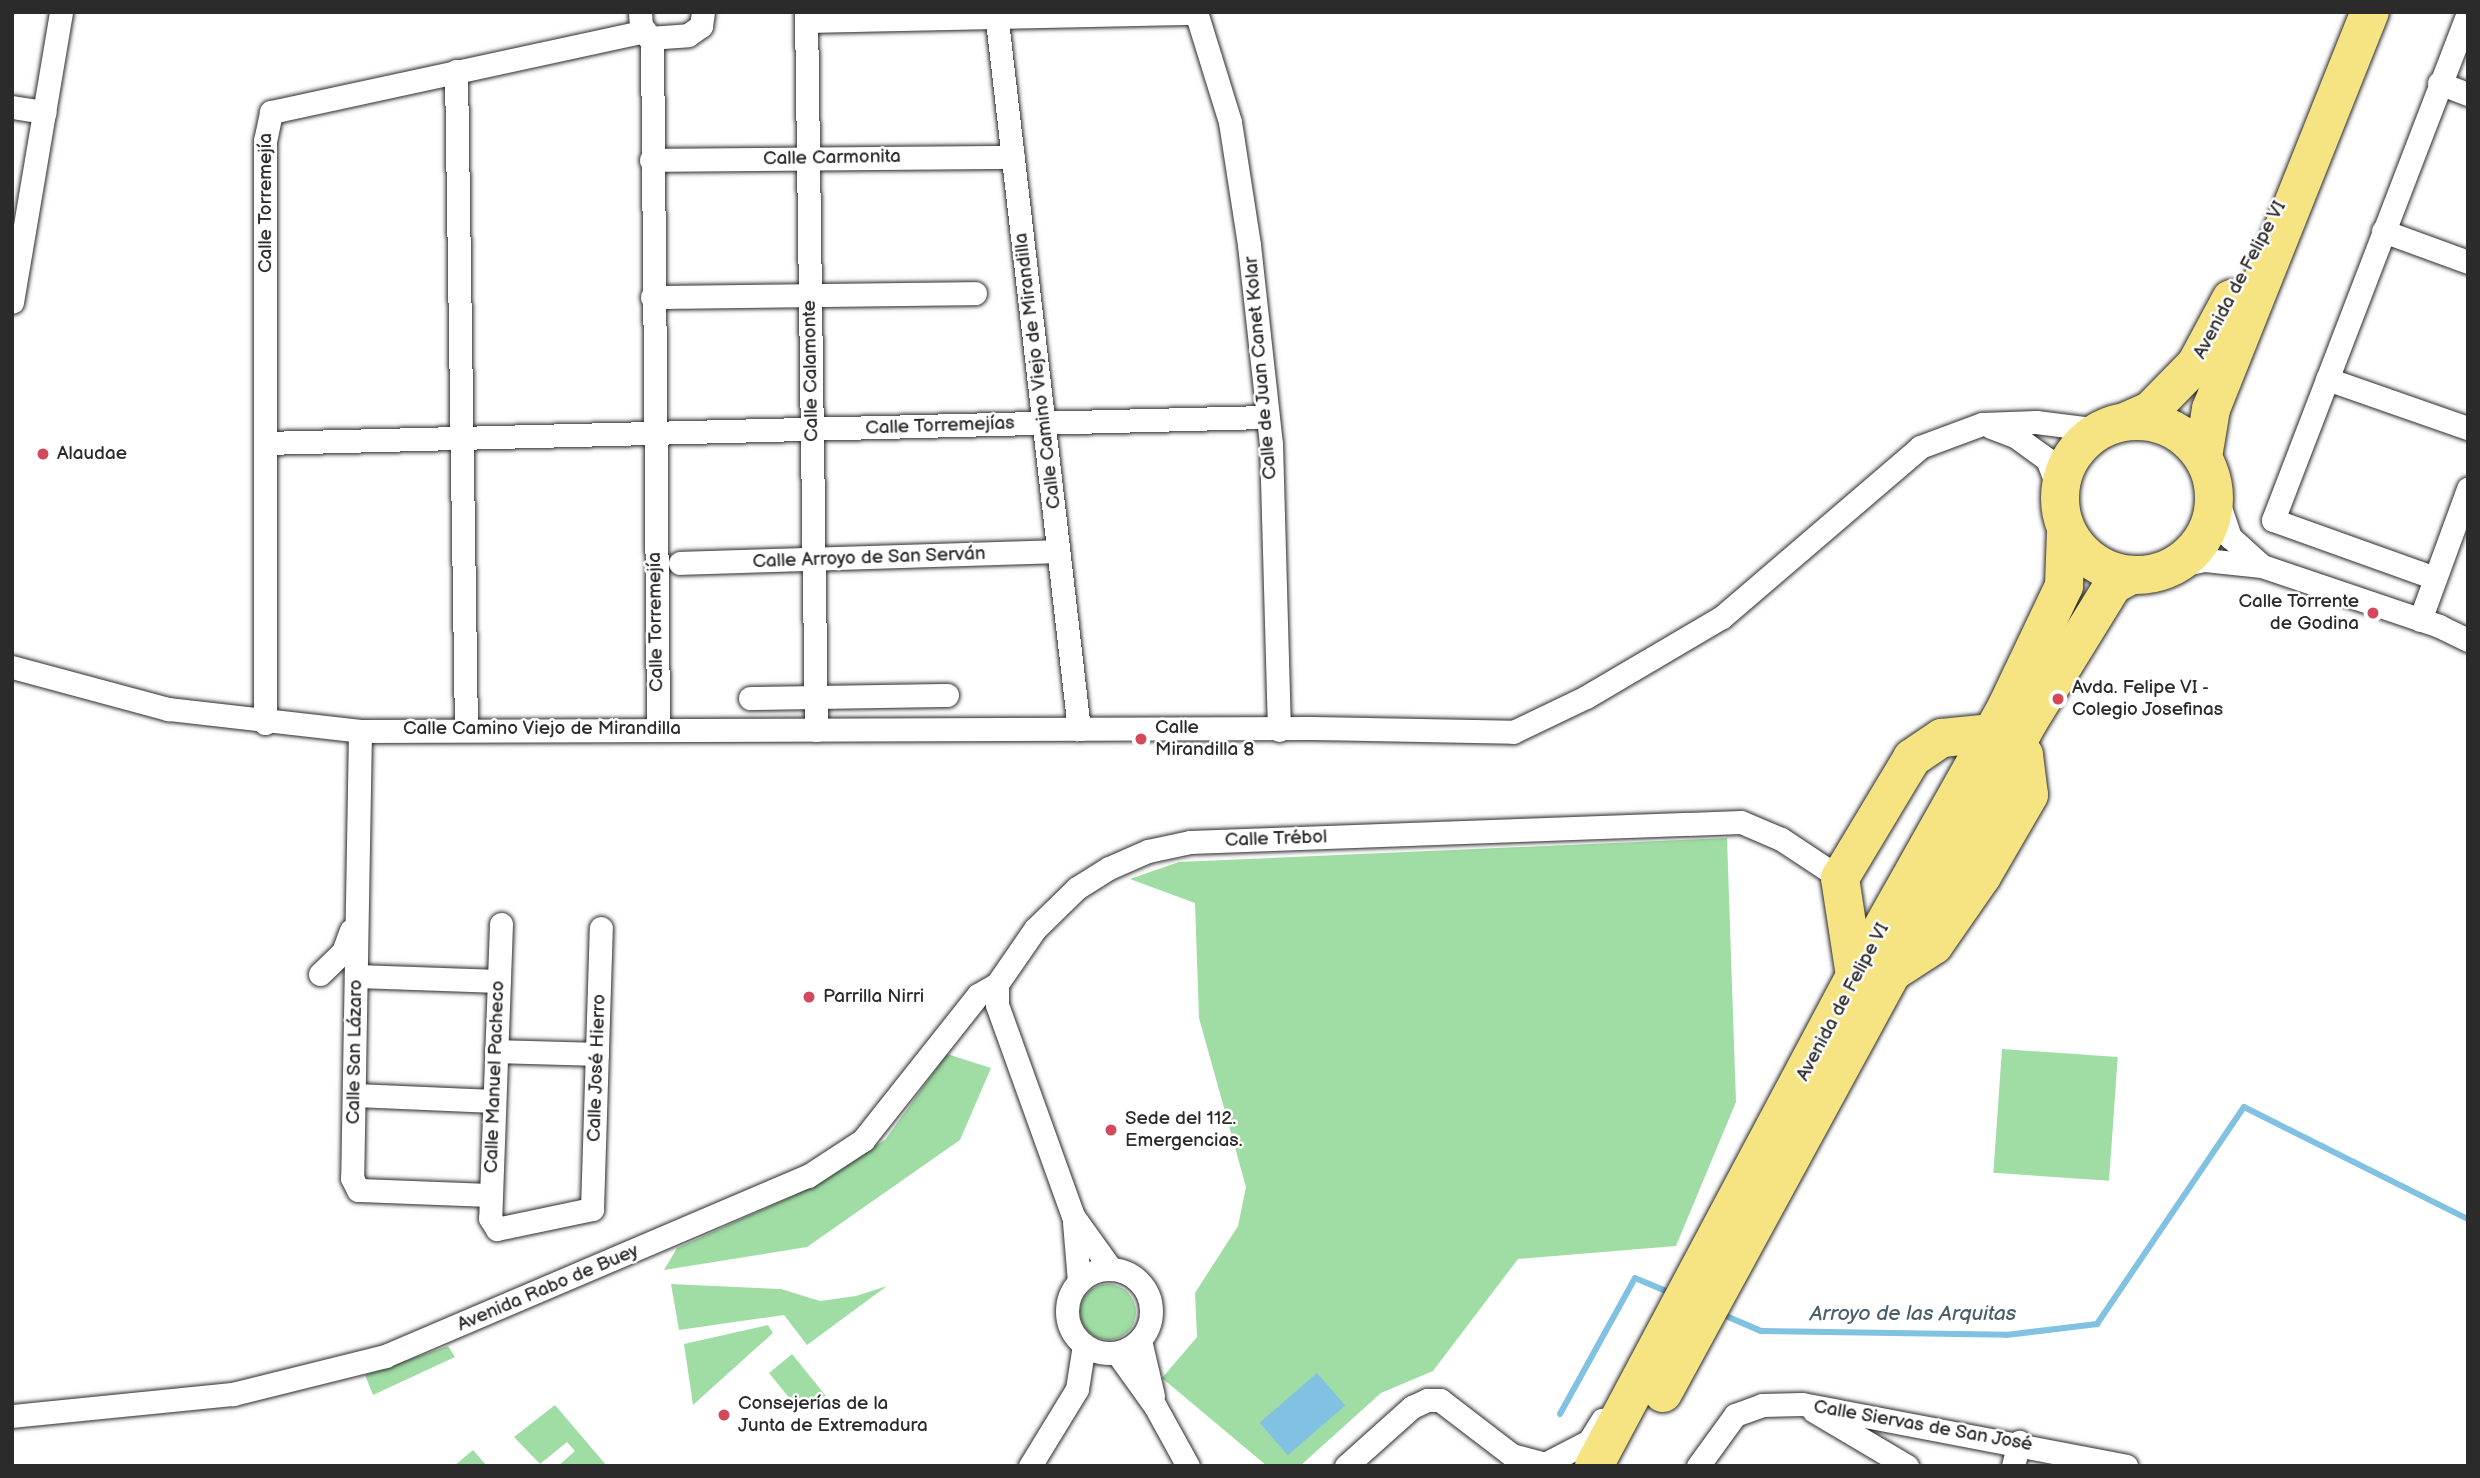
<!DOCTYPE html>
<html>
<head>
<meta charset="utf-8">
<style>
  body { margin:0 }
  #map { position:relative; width:2480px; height:1478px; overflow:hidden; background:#fff; font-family:"Balsamiq Sans",sans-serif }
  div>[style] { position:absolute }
  .green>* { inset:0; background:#9fdda5; transform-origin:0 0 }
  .round { border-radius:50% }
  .water>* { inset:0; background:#81c2e2; transform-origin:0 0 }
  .stream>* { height:6px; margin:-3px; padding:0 3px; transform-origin:3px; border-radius:3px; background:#81c2e2 }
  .roads { filter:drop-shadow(0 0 2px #2b2b2b) drop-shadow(0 0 2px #2b2b2b) }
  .street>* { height:23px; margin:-11.5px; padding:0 11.5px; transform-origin:11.5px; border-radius:11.5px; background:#fff }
  .street>.ring { margin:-11.5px; padding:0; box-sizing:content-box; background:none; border:23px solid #fff; border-radius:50% }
  .highway>* { height:38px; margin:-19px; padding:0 19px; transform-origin:19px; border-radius:19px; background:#f6e381 }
  .highway>.ring { margin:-19px; padding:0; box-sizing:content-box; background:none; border:38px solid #f6e381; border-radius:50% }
  .dots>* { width:19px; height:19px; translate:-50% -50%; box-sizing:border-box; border:4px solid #fff; border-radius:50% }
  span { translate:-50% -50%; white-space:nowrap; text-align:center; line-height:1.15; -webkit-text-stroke:5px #fff; paint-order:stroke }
  .street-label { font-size:19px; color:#2b2b2b }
  .poi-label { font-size:19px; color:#2b2b2b }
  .left { translate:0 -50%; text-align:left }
  .right { translate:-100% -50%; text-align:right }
  .water-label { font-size:21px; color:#49606b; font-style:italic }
  .frame { position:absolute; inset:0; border:14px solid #2b2b2b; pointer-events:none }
</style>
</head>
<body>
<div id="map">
  <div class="green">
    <i style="clip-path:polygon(1727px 838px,1736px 1102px,1676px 1246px,1518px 1259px,1433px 1371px,1381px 1393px,1300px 1466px,1267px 1466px,1162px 1378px,1197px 1337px,1195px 1293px,1238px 1226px,1246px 1187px,1199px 1018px,1195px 903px,1130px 879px,1179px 862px)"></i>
    <i style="left:2002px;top:1049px;width:116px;height:124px;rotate:4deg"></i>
    <i style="clip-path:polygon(947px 1054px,991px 1068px,960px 1140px,807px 1247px,664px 1270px,677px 1248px,793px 1196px,885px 1140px)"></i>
    <i class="round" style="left:1080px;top:1284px;width:56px;height:56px"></i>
    <i style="clip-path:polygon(671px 1284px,781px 1289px,820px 1301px,856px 1296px,887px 1286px,807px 1345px,784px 1315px,679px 1330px)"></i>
    <i style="clip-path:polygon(768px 1325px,773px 1333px,693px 1405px,684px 1344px)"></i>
    <i style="clip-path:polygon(448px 1346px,455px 1357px,373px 1395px,365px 1375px)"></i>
    <i style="clip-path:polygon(792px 1354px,826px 1396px,795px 1405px,769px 1373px)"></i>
    <i style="clip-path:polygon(555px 1405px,607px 1466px,558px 1466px,575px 1451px,567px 1442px,540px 1464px,514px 1437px)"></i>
    <i style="clip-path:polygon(473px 1450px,487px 1466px,454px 1466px)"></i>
  </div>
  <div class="water">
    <i style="left:1317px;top:1373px;width:43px;height:76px;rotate:49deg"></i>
  </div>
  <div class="stream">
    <i style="left:1719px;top:1313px;width:46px;rotate:23.2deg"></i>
    <i style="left:1761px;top:1331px;width:245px;rotate:0.9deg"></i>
    <i style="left:2006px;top:1335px;width:92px;rotate:-6.9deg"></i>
    <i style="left:2097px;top:1324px;width:262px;rotate:-55.9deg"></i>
    <i style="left:2244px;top:1107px;width:250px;rotate:26.6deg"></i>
    <i style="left:1560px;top:1414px;width:155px;rotate:-61.1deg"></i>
    <i style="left:1635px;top:1278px;width:41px;rotate:22.8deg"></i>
  </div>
  <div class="roads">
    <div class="street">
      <i style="left:640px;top:12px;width:14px;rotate:86deg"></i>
      <i style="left:641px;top:26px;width:14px;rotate:56deg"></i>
      <i style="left:649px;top:38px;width:39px;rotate:-4deg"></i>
      <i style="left:688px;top:35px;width:16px;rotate:-35deg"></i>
      <i style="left:701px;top:26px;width:14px;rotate:-82deg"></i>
      <i style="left:806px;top:12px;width:718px;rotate:89.2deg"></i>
      <i style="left:996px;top:12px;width:722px;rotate:83.4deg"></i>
      <i style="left:1196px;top:12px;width:115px;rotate:72.8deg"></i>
      <i style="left:1230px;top:122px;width:124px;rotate:81.2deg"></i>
      <i style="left:1249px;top:245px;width:200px;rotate:83.7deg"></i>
      <i style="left:1271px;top:444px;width:286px;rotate:88.4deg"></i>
      <i style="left:806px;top:21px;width:391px;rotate:-1.2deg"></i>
      <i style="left:652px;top:37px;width:690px;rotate:89.5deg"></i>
      <i style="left:456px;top:71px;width:658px;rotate:89.13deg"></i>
      <i style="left:2439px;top:83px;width:31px;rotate:21deg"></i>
      <i style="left:12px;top:107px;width:33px;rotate:9deg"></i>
      <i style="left:651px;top:160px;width:362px;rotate:-0.5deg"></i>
      <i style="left:2383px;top:231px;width:90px;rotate:20deg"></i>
      <i style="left:652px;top:297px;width:323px;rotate:-0.7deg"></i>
      <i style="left:12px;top:302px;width:294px;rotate:-80.4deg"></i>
      <i style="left:2327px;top:379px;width:149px;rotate:19.2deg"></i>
      <i style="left:1991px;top:427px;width:26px;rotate:21deg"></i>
      <i style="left:2015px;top:436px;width:39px;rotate:36deg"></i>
      <i style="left:2047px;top:459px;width:33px;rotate:69deg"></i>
      <i style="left:265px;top:443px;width:1002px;rotate:-1.49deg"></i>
      <i style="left:2214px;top:490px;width:50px;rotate:71.2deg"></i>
      <i style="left:2230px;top:537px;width:43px;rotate:42.2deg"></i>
      <i style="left:680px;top:563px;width:378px;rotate:-1.8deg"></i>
      <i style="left:2171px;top:567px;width:35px;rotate:-12deg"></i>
      <i style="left:2205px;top:560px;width:57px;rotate:6deg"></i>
      <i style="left:2262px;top:566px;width:187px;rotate:18.7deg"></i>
      <i style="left:2439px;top:626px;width:32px;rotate:26deg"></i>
      <i style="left:2435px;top:578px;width:172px;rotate:-160.3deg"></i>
      <i style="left:2273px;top:520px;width:543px;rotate:-68.96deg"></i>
      <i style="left:2420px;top:620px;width:140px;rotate:-69.9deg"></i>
      <i style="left:12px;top:667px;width:162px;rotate:15.1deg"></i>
      <i style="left:168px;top:709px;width:193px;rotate:6.5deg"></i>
      <i style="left:360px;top:731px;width:952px;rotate:-0.18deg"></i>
      <i style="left:1312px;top:728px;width:201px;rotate:1.1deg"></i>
      <i style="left:1513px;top:732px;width:81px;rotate:-25.6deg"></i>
      <i style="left:1586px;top:697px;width:158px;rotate:-30.5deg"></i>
      <i style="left:1722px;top:617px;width:261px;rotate:-40.6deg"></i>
      <i style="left:1920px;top:447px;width:66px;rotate:-20.4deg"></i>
      <i style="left:1982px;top:424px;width:54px;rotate:-2.1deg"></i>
      <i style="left:2036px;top:422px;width:64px;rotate:7.2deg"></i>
      <i style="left:750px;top:698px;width:197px;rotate:-0.9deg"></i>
      <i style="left:265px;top:723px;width:582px;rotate:-90deg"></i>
      <i style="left:265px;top:141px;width:30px;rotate:-78deg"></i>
      <i style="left:271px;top:112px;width:383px;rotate:-12.2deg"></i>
      <i style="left:360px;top:731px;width:447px;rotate:91deg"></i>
      <i style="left:352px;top:1178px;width:13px;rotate:63deg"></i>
      <i style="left:358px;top:1190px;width:133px;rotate:2.2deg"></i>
      <i style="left:501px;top:924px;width:294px;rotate:92.1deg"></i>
      <i style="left:490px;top:1218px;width:13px;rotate:58deg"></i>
      <i style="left:497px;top:1229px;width:97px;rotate:-11.9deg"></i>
      <i style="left:592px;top:1209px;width:281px;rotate:-88.2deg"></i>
      <i style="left:320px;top:974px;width:32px;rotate:-44deg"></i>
      <i style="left:343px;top:952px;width:23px;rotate:-70deg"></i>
      <i style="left:357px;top:976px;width:142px;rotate:2deg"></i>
      <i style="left:496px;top:1051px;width:101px;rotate:1.7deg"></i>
      <i style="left:355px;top:1095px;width:139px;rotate:2.5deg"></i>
      <i style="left:1074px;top:1222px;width:60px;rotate:85.2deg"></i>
      <i style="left:1111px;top:1269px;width:65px;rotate:-125.6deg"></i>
      <i style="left:1073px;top:1216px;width:224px;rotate:-109.8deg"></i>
      <i style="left:997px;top:1005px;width:21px;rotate:-90deg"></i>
      <i style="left:997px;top:984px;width:67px;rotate:-55.4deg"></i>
      <i style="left:1035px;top:929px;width:59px;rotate:-44.3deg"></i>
      <i style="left:1077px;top:888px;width:38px;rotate:-32deg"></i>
      <i style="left:1109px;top:868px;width:43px;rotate:-23.6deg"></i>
      <i style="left:1148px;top:851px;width:43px;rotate:-12.1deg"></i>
      <i style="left:1190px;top:842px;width:551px;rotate:-2.08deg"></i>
      <i style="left:1741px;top:822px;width:43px;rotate:23deg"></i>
      <i style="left:1781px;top:839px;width:71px;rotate:33.5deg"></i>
      <i class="ring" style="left:1067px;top:1269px;width:61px;height:61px"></i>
      <i style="left:1140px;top:1340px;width:57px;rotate:76.9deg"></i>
      <i style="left:1117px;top:1353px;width:65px;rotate:54.4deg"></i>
      <i style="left:1155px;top:1406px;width:68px;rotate:61.2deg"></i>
      <i style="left:1814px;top:1411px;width:108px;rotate:30.6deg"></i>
      <i style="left:12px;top:1416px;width:222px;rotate:-5.7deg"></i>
      <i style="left:233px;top:1394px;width:157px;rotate:-14deg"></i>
      <i style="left:385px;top:1356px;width:460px;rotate:-23.1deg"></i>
      <i style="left:808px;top:1176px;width:66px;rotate:-33.2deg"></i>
      <i style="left:863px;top:1140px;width:185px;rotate:-51.6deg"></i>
      <i style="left:978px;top:995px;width:22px;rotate:-30deg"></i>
      <i style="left:1030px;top:1466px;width:90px;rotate:-58.6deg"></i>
      <i style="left:1077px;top:1389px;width:45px;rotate:-81deg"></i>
      <i style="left:1346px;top:1466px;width:89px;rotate:-41.8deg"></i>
      <i style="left:1412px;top:1407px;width:17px;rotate:-25deg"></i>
      <i style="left:1427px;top:1400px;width:13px"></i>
      <i style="left:1440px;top:1400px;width:91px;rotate:37.4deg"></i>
      <i style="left:1512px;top:1455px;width:34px;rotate:15deg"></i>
      <i style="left:1545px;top:1464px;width:50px;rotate:-27.6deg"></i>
      <i style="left:1589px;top:1441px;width:25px;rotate:-58deg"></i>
      <i style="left:1698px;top:1466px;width:63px;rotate:-54deg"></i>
      <i style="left:1735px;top:1415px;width:29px;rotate:-20deg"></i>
      <i style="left:1762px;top:1405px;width:40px;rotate:-1.4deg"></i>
      <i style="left:1802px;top:1404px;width:330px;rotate:10.8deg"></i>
      <i style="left:2013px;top:1466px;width:25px;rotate:-76deg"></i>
    </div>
    <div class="highway">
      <i style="left:2129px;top:420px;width:24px;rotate:-24deg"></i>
      <i style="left:2151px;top:410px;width:64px;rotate:-45.6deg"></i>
      <i style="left:2196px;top:364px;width:74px;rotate:-61.7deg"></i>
      <i class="ring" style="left:2060px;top:421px;width:116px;height:116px"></i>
      <i style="left:2203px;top:457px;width:49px;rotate:-80.5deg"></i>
      <i style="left:2211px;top:409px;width:428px;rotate:-68.2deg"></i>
      <i style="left:1990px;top:733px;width:30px;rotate:24deg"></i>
      <i style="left:2017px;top:745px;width:12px;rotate:55deg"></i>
      <i style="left:2024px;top:755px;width:40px;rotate:82.9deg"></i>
      <i style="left:2029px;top:795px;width:94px;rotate:120.1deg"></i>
      <i style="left:1982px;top:876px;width:84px;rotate:124.8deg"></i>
      <i style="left:1934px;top:945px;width:51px;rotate:146.9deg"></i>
      <i style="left:1891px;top:973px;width:36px;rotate:175deg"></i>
      <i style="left:1855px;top:976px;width:99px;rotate:-98.7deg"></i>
      <i style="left:1840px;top:878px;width:140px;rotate:-59deg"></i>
      <i style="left:1912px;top:758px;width:36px;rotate:-34deg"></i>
      <i style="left:1942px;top:738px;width:48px;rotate:-5.9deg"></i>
      <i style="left:1663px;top:1393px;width:765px;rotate:-61.43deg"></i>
      <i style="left:2029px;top:721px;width:160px;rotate:-58.3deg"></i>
      <i style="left:2113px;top:585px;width:21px;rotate:-29deg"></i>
      <i style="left:1594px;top:1466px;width:555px;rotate:-61.96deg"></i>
      <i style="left:1855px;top:976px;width:308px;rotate:-60.6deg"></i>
      <i style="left:2006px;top:708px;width:135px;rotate:-64.6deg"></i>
      <i style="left:2064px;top:586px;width:55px;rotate:-87.9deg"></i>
    </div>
  </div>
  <div class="dots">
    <i style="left:43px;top:454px;background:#d1495b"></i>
    <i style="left:2373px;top:613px;background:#d1495b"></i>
    <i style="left:2058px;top:699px;background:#d1495b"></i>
    <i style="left:1141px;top:739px;background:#d1495b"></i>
    <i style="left:809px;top:997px;background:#d1495b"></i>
    <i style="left:1111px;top:1130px;background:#d1495b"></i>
    <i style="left:724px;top:1415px;background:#d1495b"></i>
  </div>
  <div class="street-label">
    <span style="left:832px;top:158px;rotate:-1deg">Calle Carmonita</span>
    <span style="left:266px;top:203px;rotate:-90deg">Calle Torremejía</span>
    <span style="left:2240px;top:280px;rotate:-62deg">Avenida de Felipe VI</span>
    <span style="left:1261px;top:368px;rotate:-95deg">Calle de Juan Canet Kolar</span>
    <span style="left:811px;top:371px;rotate:-91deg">Calle Calamonte</span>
    <span style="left:1038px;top:371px;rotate:-97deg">Calle Camino Viejo de Mirandilla</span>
    <span style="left:940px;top:426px;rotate:-2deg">Calle Torremejías</span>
    <span style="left:869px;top:558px;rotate:-2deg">Calle Arroyo de San Serván</span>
    <span style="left:656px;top:622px;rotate:-91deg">Calle Torremejía</span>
    <span style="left:542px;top:729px">Calle Camino Viejo de Mirandilla</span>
    <span style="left:1276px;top:839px;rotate:-2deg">Calle Trébol</span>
    <span style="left:1843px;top:1002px;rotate:-62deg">Avenida de Felipe VI</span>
    <span style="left:355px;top:1052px;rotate:-89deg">Calle San Lázaro</span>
    <span style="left:597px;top:1068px;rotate:-88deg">Calle José Hierro</span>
    <span style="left:495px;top:1077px;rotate:-88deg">Calle Manuel Pacheco</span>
    <span style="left:548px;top:1288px;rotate:-23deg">Avenida Rabo de Buey</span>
    <span style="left:1923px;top:1426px;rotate:10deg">Calle Siervas de San José</span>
  </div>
  <div class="poi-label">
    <span class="left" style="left:57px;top:454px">Alaudae</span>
    <span class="right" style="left:2359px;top:613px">Calle Torrente<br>de Godina</span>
    <span class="left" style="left:2072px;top:699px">Avda. Felipe VI -<br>Colegio Josefinas</span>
    <span class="left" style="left:1155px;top:739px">Calle<br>Mirandilla 8</span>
    <span class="left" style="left:823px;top:997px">Parrilla Nirri</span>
    <span class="left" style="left:1125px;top:1130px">Sede del 112.<br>Emergencias.</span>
    <span class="left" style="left:738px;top:1415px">Consejerías de la<br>Junta de Extremadura</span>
  </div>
  <div class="water-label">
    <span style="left:1913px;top:1314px">Arroyo de las Arquitas</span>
  </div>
  <div class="frame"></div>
</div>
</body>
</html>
